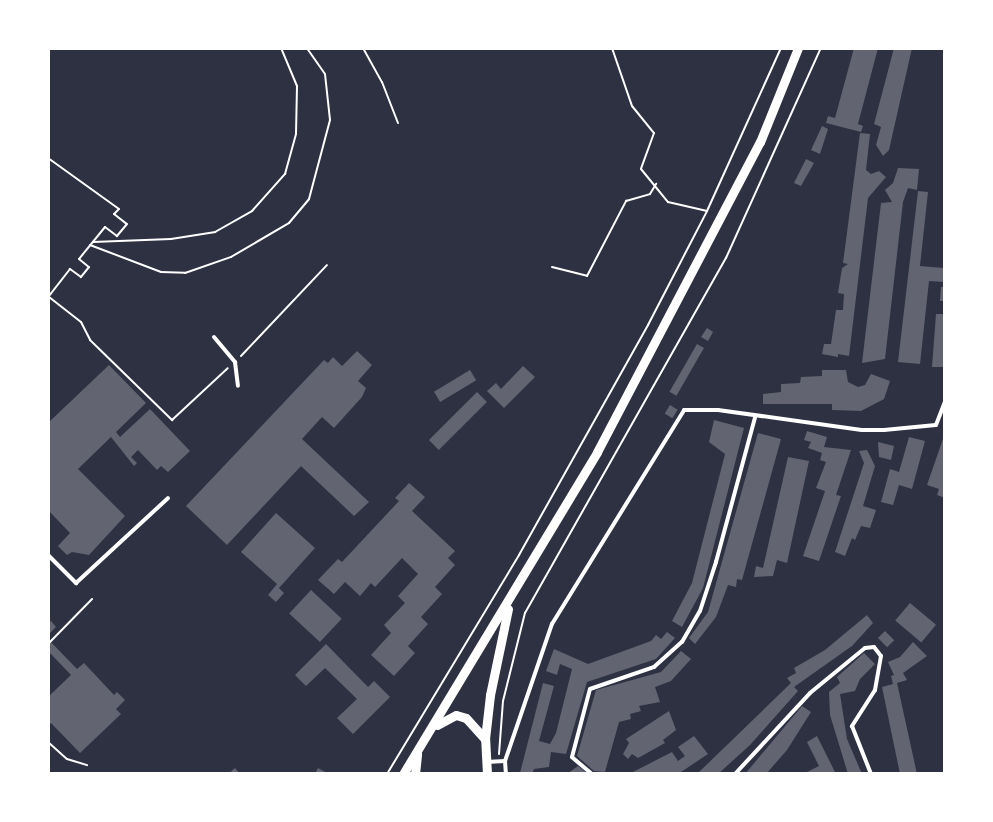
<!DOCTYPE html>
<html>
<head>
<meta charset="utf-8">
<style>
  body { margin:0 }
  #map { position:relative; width:993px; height:822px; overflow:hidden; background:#2d3142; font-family:Arial,sans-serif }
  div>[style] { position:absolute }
  .building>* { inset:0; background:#626471; transform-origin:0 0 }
  .path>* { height:2px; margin:-1px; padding:0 1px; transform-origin:1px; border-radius:1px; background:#fff }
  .service>* { height:4px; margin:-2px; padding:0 2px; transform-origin:2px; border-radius:2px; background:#fff }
  .secondary>* { height:9px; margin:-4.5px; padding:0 4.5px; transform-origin:4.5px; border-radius:4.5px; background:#fff }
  span { translate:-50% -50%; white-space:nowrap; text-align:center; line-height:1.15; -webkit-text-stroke:6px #fff; paint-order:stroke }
  .frame { position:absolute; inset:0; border:50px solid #fff; pointer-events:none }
</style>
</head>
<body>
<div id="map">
  <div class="building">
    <i style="clip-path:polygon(854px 48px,878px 48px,858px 124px,863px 126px,861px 132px,826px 123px,828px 116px,835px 118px)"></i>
    <i style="clip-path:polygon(894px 48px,912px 48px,889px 150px,883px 156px,876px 145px,881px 127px,874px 124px)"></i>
    <i style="clip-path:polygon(822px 126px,828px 129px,820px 154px,811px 150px)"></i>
    <i style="clip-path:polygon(860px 133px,870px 134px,866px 170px,871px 174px,879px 171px,886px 177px,868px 198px,849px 356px,838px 354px,838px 357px,822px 354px,824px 344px,831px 344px,836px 310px,843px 310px,844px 294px,838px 293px,842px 268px,848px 264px,843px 263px)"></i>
    <i style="clip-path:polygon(806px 159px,814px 163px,801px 186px,794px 183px)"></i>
    <i style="clip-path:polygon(898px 168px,919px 169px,917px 190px,908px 188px,903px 202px,885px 359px,862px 363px,881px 203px,892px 202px,885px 190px,893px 183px)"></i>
    <i style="clip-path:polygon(918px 191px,928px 192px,920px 266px,944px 268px,943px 282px,929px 281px,920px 364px,898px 362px)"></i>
    <i style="clip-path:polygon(941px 287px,945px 287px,945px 301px,940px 301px)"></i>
    <i style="clip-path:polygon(936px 314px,945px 314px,945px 367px,932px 367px)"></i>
    <i style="clip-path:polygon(707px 328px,713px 332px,708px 341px,701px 337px)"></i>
    <i style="left:697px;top:344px;width:8px;height:55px;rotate:30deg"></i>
    <i style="clip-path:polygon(357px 351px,372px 365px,358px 381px,366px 388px,362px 397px,334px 428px,322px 417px,302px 439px,369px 502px,354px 516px,301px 466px,227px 545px,186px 506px,324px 360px,328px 363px,333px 357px,342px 366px)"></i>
    <i style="clip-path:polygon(109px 365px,146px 403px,116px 432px,120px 437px,150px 409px,190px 451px,168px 472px,161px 466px,157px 470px,138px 450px,131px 457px,137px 463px,134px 466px,111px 437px,78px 469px,125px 516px,89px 555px,72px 552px,67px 555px,58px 546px,70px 533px,48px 510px,48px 423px)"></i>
    <i style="clip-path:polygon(523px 366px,535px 377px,504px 408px,487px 391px,496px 383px,501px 389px)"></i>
    <i style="left:470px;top:370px;width:12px;height:42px;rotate:59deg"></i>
    <i style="clip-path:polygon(822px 370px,846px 370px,848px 382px,858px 387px,865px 385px,871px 374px,890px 381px,884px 399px,861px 411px,832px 410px,832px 404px,763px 404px,763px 394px,781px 392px,781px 384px,800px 383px,801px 377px,822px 376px)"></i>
    <i style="left:477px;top:392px;width:14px;height:68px;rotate:45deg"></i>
    <i style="left:670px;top:405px;width:9px;height:10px;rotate:32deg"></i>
    <i style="clip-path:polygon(714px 420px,744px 428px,703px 588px,682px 627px,672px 621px,692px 583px,725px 454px,709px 442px)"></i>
    <i style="clip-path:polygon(807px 431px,827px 437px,824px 447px,851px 450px,836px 495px,841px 496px,819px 561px,803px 556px,825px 491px,816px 488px,826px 462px,820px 460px,822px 453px,808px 448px,811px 442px,804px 440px)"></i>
    <i style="clip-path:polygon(758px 433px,781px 439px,742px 580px,737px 579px,736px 587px,728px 585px,716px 617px,695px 644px,689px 638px,708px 612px)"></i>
    <i style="clip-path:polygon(945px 433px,945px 498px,937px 495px,939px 489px,927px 485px)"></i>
    <i style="clip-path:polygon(909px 437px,925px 441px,912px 489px,899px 485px,893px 505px,881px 502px,890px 469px,899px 472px)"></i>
    <i style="clip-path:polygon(878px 442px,894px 446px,891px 460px,879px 457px)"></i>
    <i style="clip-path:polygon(867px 450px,875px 466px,863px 506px,876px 510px,870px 528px,861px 526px,855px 540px,852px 538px,845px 556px,835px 552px,864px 463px,859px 451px)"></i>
    <i style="clip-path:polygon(788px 457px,809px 461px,787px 563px,777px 560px,773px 576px,754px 577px,756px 566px,763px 568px)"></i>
    <i style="clip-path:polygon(409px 483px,425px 497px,412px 511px,455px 551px,448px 558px,455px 565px,435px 587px,442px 594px,421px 617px,428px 624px,408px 646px,415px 653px,394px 676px,371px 655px,391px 633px,384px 625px,405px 603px,398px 596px,418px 574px,402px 558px,375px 587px,371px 583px,360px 596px,345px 582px,334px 594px,318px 580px,338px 559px,342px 562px,399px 501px,395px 498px)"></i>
    <i style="clip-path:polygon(276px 513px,315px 548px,279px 588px,284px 593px,276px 602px,268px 595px,277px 584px,241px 552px)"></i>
    <i style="left:311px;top:590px;width:42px;height:32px;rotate:43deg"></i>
    <i style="left:910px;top:603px;width:34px;height:23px;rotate:40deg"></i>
    <i style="clip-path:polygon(867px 615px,873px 623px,852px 646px,794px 687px,798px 691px,750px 745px,718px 774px,697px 774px,791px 683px,787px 678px,796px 673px,794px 668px,825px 650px)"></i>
    <i style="clip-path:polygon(51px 621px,56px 627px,48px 635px,48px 623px)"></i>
    <i style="left:885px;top:631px;width:13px;height:10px;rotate:45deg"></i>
    <i style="clip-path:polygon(667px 632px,675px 638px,656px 659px,587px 682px,566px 754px,551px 752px,549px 767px,534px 769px,532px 774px,520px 773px,543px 683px,554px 686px,539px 741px,550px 744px,556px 733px,572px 669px,560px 664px,557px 675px,546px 671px,554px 649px,588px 664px,651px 641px,656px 635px,661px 639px)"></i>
    <i style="clip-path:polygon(48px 639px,77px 669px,84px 663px,114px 695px,117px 692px,125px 700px,116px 709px,121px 714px,80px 753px,51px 723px,48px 726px,48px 697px,71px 675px,48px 651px)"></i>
    <i style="clip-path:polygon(913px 642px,927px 656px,903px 673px,907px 680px,897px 683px,917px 774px,900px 774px,882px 687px,893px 684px,891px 676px,894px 675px,888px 662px,900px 657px)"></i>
    <i style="clip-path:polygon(326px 644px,368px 687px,374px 681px,390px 697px,353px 734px,337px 718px,357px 699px,325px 668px,306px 686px,295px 675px)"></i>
    <i style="clip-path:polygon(681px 651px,691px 659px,671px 681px,655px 687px,660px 702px,639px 706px,641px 711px,630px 714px,631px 719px,619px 722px,605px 772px,594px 771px,577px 756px,596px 690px,661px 672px)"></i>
    <i style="clip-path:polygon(864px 653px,875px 664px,860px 679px,855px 691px,840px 694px,847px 739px,862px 774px,848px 774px,830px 715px,829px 692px,840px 683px,837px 677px)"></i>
    <i style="clip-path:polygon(802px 706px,811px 712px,787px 750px,766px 774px,745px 774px)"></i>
    <i style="clip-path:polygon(669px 711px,676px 730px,663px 740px,665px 743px,638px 758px,632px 754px,628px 759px,623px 754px,629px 743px,626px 739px)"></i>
    <i style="clip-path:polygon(694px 736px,708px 754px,678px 774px,629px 774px,672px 752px,678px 761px,685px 756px,678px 747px)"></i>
    <i style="clip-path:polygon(817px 736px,836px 774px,803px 774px,819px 766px,807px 742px)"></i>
    <i style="clip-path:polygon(578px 766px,588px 774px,567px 774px)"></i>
    <i style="clip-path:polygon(235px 768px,240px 774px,228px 774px)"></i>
    <i style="clip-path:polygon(318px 768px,329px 774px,315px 774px)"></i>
  </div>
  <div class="path">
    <i style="left:363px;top:48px;width:39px;rotate:61deg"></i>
    <i style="left:382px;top:82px;width:44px;rotate:68.7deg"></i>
    <i style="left:612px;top:48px;width:61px;rotate:71deg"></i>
    <i style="left:632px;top:106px;width:35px;rotate:51deg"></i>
    <i style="left:654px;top:133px;width:38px;rotate:110deg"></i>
    <i style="left:641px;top:169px;width:43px;rotate:50.7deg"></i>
    <i style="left:668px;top:202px;width:39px;rotate:13deg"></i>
    <i style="left:48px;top:158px;width:87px;rotate:35.7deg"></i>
    <i style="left:119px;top:209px;width:7px;rotate:135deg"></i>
    <i style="left:114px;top:214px;width:16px;rotate:38deg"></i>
    <i style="left:127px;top:224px;width:16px;rotate:130deg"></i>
    <i style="left:117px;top:236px;width:15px;rotate:-143deg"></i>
    <i style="left:105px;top:227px;width:41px;rotate:129.1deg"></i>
    <i style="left:79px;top:259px;width:13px;rotate:39deg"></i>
    <i style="left:89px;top:267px;width:13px;rotate:129deg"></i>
    <i style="left:81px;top:277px;width:14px;rotate:-144deg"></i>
    <i style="left:70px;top:269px;width:34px;rotate:128deg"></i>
    <i style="left:93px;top:242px;width:78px;rotate:-2.2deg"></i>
    <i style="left:171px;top:239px;width:45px;rotate:-9deg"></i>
    <i style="left:215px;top:232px;width:43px;rotate:-29.6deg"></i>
    <i style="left:252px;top:211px;width:50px;rotate:-48.3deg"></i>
    <i style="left:285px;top:174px;width:41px;rotate:-74.6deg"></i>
    <i style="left:296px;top:134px;width:48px;rotate:-88.8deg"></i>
    <i style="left:297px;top:86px;width:41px;rotate:-112.8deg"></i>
    <i style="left:90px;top:245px;width:76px;rotate:20.8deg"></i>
    <i style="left:161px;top:272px;width:24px;rotate:2deg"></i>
    <i style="left:185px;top:273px;width:49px;rotate:-19.2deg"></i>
    <i style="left:231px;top:257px;width:67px;rotate:-30.4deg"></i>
    <i style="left:289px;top:223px;width:31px;rotate:-50deg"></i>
    <i style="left:309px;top:199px;width:82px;rotate:-75.1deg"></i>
    <i style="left:330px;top:120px;width:46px;rotate:-96.2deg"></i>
    <i style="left:325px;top:74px;width:32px;rotate:-125deg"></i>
    <i style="left:552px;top:267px;width:36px;rotate:14deg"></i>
    <i style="left:587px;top:276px;width:85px;rotate:-62.5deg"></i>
    <i style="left:626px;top:201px;width:25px;rotate:-16deg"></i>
    <i style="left:650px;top:194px;width:12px;rotate:-59deg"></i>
    <i style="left:49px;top:297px;width:41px;rotate:38deg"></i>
    <i style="left:81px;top:322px;width:20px;rotate:63deg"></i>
    <i style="left:90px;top:340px;width:115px;rotate:44.3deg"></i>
    <i style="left:172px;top:420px;width:76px;rotate:-42.9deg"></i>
    <i style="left:241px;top:356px;width:125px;rotate:-46.6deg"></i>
    <i style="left:48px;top:644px;width:63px;rotate:-45.6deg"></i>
    <i style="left:48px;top:742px;width:25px;rotate:42deg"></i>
    <i style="left:67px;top:759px;width:21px;rotate:17deg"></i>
    <i style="left:499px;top:754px;width:53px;rotate:-85.7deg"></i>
    <i style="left:503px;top:701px;width:91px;rotate:-76deg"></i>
    <i style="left:525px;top:613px;width:408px;rotate:-60.5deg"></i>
    <i style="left:726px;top:258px;width:230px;rotate:-65.7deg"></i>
    <i style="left:387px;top:774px;width:256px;rotate:-58.9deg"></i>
    <i style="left:519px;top:555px;width:264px;rotate:-60.7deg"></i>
    <i style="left:648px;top:325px;width:128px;rotate:-62.6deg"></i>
    <i style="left:707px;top:211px;width:179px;rotate:-65.6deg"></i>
  </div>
  <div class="service">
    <i style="left:214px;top:337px;width:33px;rotate:50deg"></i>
    <i style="left:235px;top:362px;width:24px;rotate:83deg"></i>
    <i style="left:48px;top:555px;width:40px;rotate:45deg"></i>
    <i style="left:76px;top:583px;width:125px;rotate:-42.7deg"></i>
    <i style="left:505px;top:761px;width:13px;rotate:86deg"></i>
    <i style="left:486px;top:762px;width:19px;rotate:-3deg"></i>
    <i style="left:505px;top:761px;width:145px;rotate:-71.1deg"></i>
    <i style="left:552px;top:624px;width:251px;rotate:-58.3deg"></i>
    <i style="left:684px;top:410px;width:34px"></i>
    <i style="left:718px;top:410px;width:145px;rotate:7.9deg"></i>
    <i style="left:862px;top:430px;width:22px"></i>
    <i style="left:884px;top:430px;width:52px;rotate:-5.5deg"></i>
    <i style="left:936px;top:425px;width:26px;rotate:-69deg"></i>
    <i style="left:592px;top:774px;width:26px;rotate:-140deg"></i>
    <i style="left:572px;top:757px;width:70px;rotate:-75.2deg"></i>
    <i style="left:590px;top:689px;width:68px;rotate:-19deg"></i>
    <i style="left:654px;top:667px;width:38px;rotate:-42deg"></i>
    <i style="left:682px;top:642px;width:36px;rotate:-60deg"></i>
    <i style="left:700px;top:611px;width:52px;rotate:-71.9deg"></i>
    <i style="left:716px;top:562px;width:150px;rotate:-74.9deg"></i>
    <i style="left:735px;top:774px;width:110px;rotate:-47.2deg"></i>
    <i style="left:810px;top:693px;width:71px;rotate:-39.3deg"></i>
    <i style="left:865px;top:648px;width:9px;rotate:-6deg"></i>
    <i style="left:874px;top:647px;width:11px;rotate:52deg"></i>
    <i style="left:881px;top:656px;width:35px;rotate:100deg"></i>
    <i style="left:875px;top:690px;width:43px;rotate:122.6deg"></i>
    <i style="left:852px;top:726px;width:52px;rotate:68.4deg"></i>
  </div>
  <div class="secondary">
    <i style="left:437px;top:725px;width:21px;rotate:-28deg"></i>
    <i style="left:456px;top:715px;width:10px;rotate:17deg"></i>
    <i style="left:466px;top:718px;width:28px;rotate:48deg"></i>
    <i style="left:403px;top:774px;width:376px;rotate:-58.9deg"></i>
    <i style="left:597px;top:452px;width:350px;rotate:-62.3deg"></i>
    <i style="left:760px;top:142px;width:101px;rotate:-68deg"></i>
    <i style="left:415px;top:774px;width:20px;rotate:-84deg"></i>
    <i style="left:487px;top:774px;width:35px;rotate:-93deg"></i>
    <i style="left:485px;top:739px;width:44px;rotate:-83.5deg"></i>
    <i style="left:490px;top:695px;width:88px;rotate:-78.2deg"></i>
  </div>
  <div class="frame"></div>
</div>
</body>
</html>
